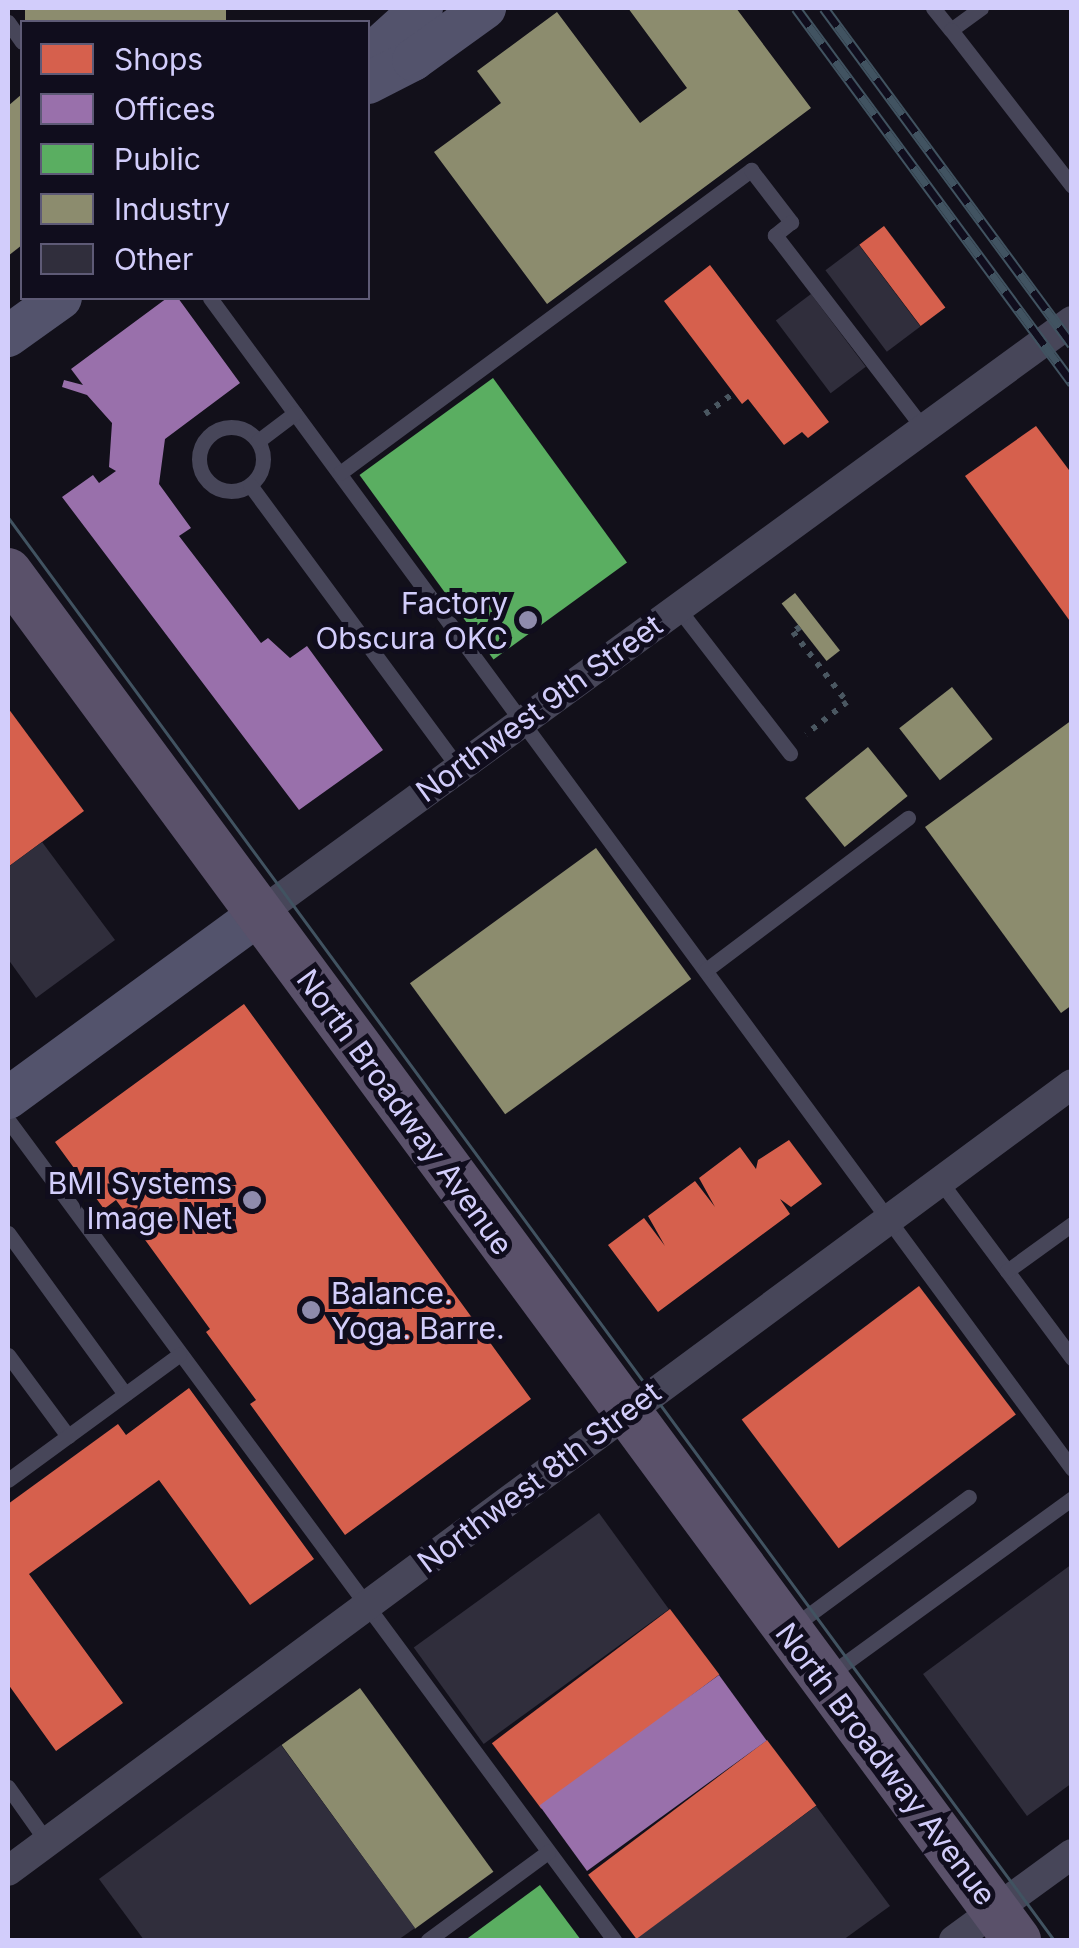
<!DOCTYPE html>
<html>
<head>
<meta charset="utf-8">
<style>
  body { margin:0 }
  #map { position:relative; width:1079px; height:1948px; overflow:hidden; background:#12101a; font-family:Inter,sans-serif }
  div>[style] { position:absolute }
  .shops>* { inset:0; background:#d6604d; transform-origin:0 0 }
  .offices>* { inset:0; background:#9970ab; transform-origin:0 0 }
  .public>* { inset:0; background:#5aae61; transform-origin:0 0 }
  .industry>* { inset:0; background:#8c8c6e; transform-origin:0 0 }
  .building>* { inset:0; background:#302e3c; transform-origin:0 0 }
  .path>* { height:6px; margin-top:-3px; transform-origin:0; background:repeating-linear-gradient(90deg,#4a5761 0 5px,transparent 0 13px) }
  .lane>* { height:15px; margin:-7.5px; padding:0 7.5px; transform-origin:7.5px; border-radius:7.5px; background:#474659 }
  .lane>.ring { margin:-7.5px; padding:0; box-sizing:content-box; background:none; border:15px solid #474659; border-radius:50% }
  .street>* { height:30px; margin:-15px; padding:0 15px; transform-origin:15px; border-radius:15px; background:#474659 }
  .secondary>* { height:42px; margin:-21px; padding:0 21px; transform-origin:21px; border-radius:21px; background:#53536c }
  .primary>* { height:48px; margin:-24px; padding:0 24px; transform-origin:24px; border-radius:24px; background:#5a516a }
  .tram>* { height:2.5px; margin:-1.25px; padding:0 1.25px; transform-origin:1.25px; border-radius:1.25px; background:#415361 }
  .rail>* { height:11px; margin-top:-5.5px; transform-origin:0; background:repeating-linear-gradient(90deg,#100d1d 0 22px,#415361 0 44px); box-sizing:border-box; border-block:2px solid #415361 }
  .dots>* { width:28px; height:28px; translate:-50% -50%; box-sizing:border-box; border:5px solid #100d1d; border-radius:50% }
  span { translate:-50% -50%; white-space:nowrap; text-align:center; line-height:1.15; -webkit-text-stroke:10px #100d1d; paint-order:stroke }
  .poi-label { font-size:30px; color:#d2cdfb }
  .right { translate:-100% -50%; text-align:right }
  .left { translate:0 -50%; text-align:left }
  .street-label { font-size:30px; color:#d2cdfb }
  .frame { position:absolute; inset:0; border:10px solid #d2cdfb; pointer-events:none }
  .legend { position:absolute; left:20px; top:20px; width:350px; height:280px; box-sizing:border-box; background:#100d1d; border:2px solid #5e5a76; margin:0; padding:12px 18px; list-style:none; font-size:30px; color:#d2cdfb }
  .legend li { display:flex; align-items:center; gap:20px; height:50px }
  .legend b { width:50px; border:2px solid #5e5a76 }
</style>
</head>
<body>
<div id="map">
  <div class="shops">
    <i style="left:884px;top:226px;width:102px;height:31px;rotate:53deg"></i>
    <i style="clip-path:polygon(710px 265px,829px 422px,808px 438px,802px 432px,784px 445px,748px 399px,742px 404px,664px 301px)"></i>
    <i style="clip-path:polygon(1036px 426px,1072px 474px,1072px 624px,965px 476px)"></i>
    <i style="clip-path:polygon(8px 708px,84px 811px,8px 867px)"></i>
    <i style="clip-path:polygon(244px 1004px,531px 1399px,345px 1535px,250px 1404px,256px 1400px,206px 1332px,210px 1329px,116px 1200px,104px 1209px,55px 1142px)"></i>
    <i style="clip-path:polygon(789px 1140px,822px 1184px,791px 1207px,780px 1199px,790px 1214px,658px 1312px,608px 1245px,644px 1218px,665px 1246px,648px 1216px,695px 1181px,715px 1207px,699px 1178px,740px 1147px,756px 1169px,758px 1160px)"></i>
    <i style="left:919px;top:1286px;width:161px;height:222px;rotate:53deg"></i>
    <i style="clip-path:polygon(189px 1388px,314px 1559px,250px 1605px,159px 1480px,29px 1574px,123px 1703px,56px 1751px,8px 1684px,8px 1504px,118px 1424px,126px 1435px)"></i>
    <i style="left:670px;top:1609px;width:82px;height:223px;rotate:53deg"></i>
    <i style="left:767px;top:1740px;width:82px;height:224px;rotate:53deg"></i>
  </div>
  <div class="offices">
    <i style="clip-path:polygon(167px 298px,178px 298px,240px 383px,165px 439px,159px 484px,191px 528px,179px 536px,261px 643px,268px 638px,290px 658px,307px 646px,383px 750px,299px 810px,62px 497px,93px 475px,99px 483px,116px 471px,109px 467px,112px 423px,87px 395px,62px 387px,64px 380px,83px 385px,71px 369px)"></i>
    <i style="left:719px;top:1675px;width:81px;height:222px;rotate:54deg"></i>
  </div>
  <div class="public">
    <i style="left:493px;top:378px;width:228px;height:165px;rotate:54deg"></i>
    <i style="clip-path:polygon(540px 1885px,581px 1940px,470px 1940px,468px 1938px)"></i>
  </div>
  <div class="industry">
    <i style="left:25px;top:8px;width:201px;height:18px"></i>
    <i style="clip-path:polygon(628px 8px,736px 8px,811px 108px,547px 304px,434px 152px,501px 103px,477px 71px,557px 12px,640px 123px,687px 88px)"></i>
    <i style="clip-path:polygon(22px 94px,22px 245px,8px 256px,8px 106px)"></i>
    <i style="left:795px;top:593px;width:73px;height:17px;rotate:52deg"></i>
    <i style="left:952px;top:687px;width:66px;height:67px;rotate:52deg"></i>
    <i style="clip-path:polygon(1072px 720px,1072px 1005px,1061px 1013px,925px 827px)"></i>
    <i style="left:868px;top:747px;width:63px;height:81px;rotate:51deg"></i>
    <i style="left:596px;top:848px;width:162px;height:230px;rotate:54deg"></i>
    <i style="left:360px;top:1688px;width:227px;height:97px;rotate:54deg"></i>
  </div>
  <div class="building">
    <i style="left:859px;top:245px;width:102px;height:42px;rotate:53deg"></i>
    <i style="left:811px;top:294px;width:91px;height:44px;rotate:53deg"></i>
    <i style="clip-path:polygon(42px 842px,115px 940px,36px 998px,8px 959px,8px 867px)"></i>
    <i style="left:599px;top:1513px;width:119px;height:229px;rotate:54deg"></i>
    <i style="clip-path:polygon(1072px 1564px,1072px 1783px,1027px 1816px,923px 1674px)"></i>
    <i style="clip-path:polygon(281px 1745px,415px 1928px,398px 1940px,144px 1940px,99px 1879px)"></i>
    <i style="clip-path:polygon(816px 1806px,890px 1906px,843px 1940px,635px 1940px)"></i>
  </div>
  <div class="path">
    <i style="left:705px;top:414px;width:36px;rotate:-36deg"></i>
    <i style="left:800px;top:627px;width:9px;rotate:144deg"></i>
    <i style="left:793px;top:632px;width:88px;rotate:52.4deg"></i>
    <i style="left:847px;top:702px;width:52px;rotate:142deg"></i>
  </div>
  <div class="lane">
    <i style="left:933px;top:8px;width:28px;rotate:51deg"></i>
    <i style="left:981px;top:8px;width:37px;rotate:144deg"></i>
    <i style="left:951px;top:30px;width:197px;rotate:52.2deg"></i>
    <i style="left:8px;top:22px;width:24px;rotate:55deg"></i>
    <i style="left:210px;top:298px;width:1454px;rotate:53.64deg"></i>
    <i class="ring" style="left:199px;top:427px;width:49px;height:49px"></i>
    <i style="left:258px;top:441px;width:46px;rotate:-37.1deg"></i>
    <i style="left:340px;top:473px;width:511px;rotate:-36.4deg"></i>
    <i style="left:751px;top:170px;width:66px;rotate:52.4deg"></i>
    <i style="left:791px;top:222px;width:21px;rotate:141deg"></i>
    <i style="left:775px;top:235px;width:240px;rotate:52.5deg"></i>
    <i style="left:250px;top:485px;width:350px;rotate:53.6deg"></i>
    <i style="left:677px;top:607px;width:185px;rotate:52.3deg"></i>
    <i style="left:706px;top:970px;width:253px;rotate:-37deg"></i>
    <i style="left:8px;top:1120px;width:1020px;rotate:53.53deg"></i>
    <i style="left:940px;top:1181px;width:221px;rotate:53.3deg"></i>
    <i style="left:8px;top:1233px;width:199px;rotate:54deg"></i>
    <i style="left:1007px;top:1271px;width:80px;rotate:-35.9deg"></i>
    <i style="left:8px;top:1355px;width:101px;rotate:53.5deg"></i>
    <i style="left:8px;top:1480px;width:212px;rotate:-36.2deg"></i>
    <i style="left:791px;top:1628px;width:221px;rotate:-36.4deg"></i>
    <i style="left:826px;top:1677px;width:304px;rotate:-36deg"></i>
    <i style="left:8px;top:1787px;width:67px;rotate:54.7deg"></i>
    <i style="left:428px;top:1940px;width:149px;rotate:-36.3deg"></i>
  </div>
  <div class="street">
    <i style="left:259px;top:914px;width:1006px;rotate:-36.11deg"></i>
    <i style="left:8px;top:1871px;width:1323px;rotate:-36.49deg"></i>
    <i style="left:954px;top:1940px;width:146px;rotate:-36.1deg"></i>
  </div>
  <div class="secondary">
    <i style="left:368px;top:57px;width:73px;rotate:-42.2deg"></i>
    <i style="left:368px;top:83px;width:51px;rotate:-27.1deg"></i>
    <i style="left:413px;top:60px;width:89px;rotate:-35.8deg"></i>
    <i style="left:8px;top:336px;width:65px;rotate:-35.6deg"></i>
    <i style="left:8px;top:1098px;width:311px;rotate:-36.2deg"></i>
  </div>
  <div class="primary">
    <i style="left:8px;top:572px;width:1700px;rotate:53.59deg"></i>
  </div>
  <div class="tram">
    <i style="left:8px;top:517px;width:1766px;rotate:53.68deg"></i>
  </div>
  <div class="rail">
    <i style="left:796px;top:8px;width:466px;rotate:53.6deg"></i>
    <i style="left:824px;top:8px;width:418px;rotate:53.6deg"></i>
  </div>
  <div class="dots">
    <i style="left:528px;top:620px;background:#8f8bac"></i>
    <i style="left:252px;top:1200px;background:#8f8bac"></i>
    <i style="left:311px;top:1310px;background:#8f8bac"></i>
  </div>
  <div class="poi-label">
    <span class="right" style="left:508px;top:620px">Factory<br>Obscura OKC</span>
    <span class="right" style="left:232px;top:1200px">BMI Systems<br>Image Net</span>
    <span class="left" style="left:331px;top:1310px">Balance.<br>Yoga. Barre.</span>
  </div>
  <div class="street-label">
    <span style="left:539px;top:708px;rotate:-36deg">Northwest 9th Street</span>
    <span style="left:405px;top:1112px;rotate:54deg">North Broadway Avenue</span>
    <span style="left:539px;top:1477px;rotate:-37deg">Northwest 8th Street</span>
    <span style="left:886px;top:1764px;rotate:53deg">North Broadway Avenue</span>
  </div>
  <div class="frame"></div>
  <ul class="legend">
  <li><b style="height:28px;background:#d6604d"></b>Shops</li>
  <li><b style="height:28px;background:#9970ab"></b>Offices</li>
  <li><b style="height:28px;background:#5aae61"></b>Public</li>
  <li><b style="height:28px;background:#8c8c6e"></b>Industry</li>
  <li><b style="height:28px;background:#302e3c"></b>Other</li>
  </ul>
</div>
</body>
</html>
